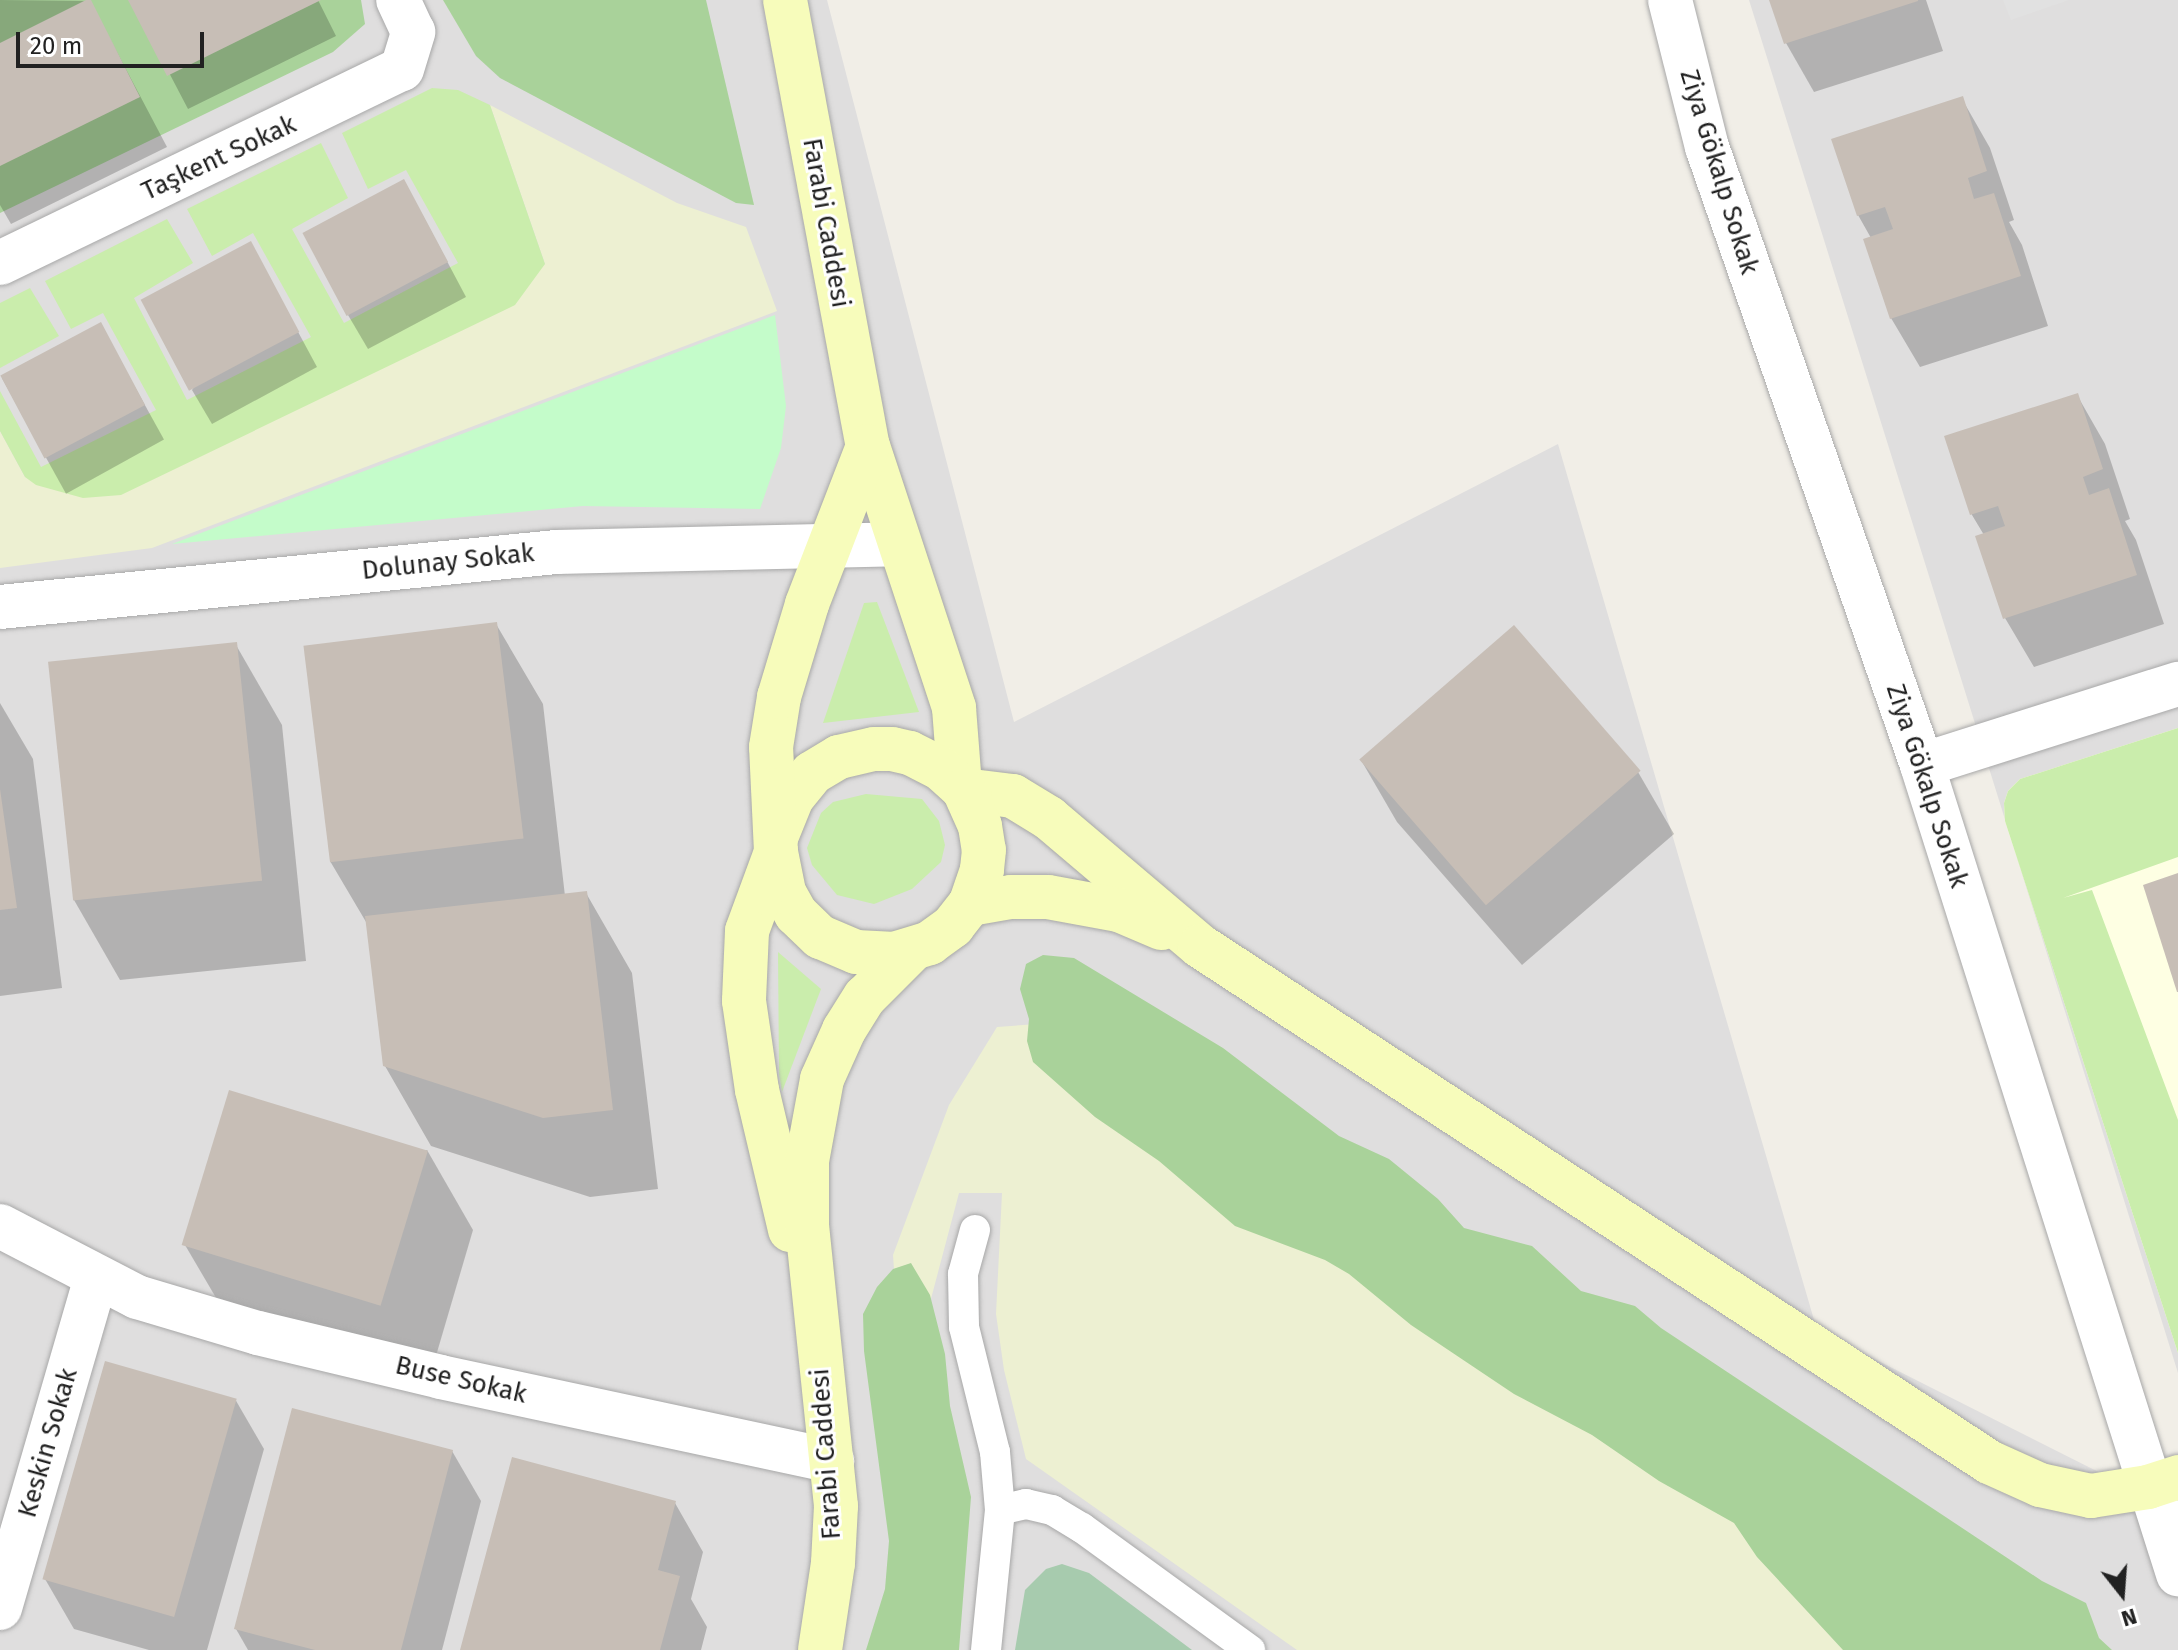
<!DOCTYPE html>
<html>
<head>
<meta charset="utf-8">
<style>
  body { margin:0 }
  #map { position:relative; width:2178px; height:1650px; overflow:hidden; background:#f1eee7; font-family:"Fira Sans",sans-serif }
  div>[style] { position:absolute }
  .residential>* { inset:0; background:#dfdede }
  .education>* { inset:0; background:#feffe3 }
  .farmland>* { inset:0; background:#edf0d2 }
  .grass>* { inset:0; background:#caedac }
  .forest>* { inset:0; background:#a9d29a }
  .cemetery>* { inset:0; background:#a7cbae }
  .park>* { inset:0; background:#c4fcca }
  .parking>* { inset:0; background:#e1e1e1 }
  .shadow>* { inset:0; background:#0003; transform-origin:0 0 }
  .building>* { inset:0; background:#c7beb6; transform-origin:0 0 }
  .roads { filter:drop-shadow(0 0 2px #a8a8a8) drop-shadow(0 0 2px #a8a8a8) }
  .lane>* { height:30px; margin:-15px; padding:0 15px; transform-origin:15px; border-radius:15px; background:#fff }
  .street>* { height:44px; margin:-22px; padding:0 22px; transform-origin:22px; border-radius:22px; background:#fff }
  .secondary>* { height:44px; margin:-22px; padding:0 22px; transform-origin:22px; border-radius:22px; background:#f7fcbb }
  span { translate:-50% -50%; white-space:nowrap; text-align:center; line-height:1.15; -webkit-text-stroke:6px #fff; paint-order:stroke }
  .street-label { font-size:26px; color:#212121 }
  .north { position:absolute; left:2082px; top:1554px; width:80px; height:80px; -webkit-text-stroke:6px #fff; paint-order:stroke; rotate:163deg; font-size:22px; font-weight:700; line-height:32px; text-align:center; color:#212121 }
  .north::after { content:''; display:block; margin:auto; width:28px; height:36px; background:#212121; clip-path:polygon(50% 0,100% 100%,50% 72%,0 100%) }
  .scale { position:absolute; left:16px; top:32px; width:188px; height:36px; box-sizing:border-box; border:4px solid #212121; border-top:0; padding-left:10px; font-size:24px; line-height:28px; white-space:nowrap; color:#212121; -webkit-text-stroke:6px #fff; paint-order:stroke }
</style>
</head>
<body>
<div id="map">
  <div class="residential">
    <i style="clip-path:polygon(0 0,827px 0,1014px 722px,1558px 444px,1817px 1330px,2178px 1512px,2178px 1650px,0 1650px)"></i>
    <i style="clip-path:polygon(1749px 0,2178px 0,2178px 1373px)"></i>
  </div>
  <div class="education">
    <i style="clip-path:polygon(2178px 728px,2178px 1353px,2005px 821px,2004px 803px,2008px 791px,2020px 779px)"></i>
  </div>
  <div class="farmland">
    <i style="clip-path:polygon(490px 105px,677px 203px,746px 227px,777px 311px,152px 548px,0 568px,0 431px,25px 477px,545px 264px)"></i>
    <i style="clip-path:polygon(1105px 1019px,1922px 1650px,1297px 1650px,1026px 1459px,1004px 1370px,996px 1314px,1002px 1193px,959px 1193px,923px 1329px,897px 1313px,893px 1255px,949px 1105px,997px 1027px)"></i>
  </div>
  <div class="grass">
    <i style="clip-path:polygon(432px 88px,458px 90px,490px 105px,545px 264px,515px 305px,121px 495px,83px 498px,36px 485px,25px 477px,0 431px,0 391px,41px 467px,156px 410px,103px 313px,71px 329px,45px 281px,167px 219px,193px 263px,134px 298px,187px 400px,311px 337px,253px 233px,212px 256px,187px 209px,321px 143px,348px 198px,292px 229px,344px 323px,458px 263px,406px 170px,368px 189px,342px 133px)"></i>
    <i style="clip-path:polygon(30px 288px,59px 336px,0 368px,0 303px)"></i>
    <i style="clip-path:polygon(877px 602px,919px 712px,823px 723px,864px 603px)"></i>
    <i style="clip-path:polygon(2178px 728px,2178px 857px,2063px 898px,2092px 890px,2178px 1120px,2178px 1353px,2005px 821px,2004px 803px,2008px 791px,2020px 779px)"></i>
    <i style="clip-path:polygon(866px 794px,922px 799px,939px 821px,945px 845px,941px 862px,912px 889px,874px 904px,837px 895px,812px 865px,807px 848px,821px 813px,833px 802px)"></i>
    <i style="clip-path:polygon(778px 952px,821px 989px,782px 1092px,779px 1074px)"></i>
  </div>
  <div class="forest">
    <i style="clip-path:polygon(0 0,361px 0,365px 24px,333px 52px,0 213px)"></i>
    <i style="clip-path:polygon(443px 0,706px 0,754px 205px,736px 203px,500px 78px,476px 56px)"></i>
    <i style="clip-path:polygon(1043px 955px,1074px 958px,1223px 1048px,1339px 1136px,1389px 1159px,1438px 1199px,1464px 1228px,1532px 1246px,1581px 1291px,1635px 1306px,1661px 1328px,2042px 1581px,2086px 1603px,2099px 1638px,2112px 1650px,1843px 1650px,1757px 1557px,1734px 1523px,1659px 1481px,1592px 1435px,1514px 1394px,1411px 1325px,1349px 1274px,1325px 1260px,1235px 1226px,1159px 1161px,1095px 1117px,1033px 1062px,1027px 1041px,1029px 1019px,1020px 989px,1026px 964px)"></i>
    <i style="clip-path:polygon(911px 1263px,930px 1295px,945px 1354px,950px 1406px,971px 1497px,959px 1650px,866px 1650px,885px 1589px,889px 1541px,864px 1351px,863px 1314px,877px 1287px,893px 1269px)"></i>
  </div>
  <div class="cemetery">
    <i style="clip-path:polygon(1062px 1564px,1089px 1573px,1192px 1650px,1015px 1650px,1025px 1590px,1046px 1569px)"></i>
  </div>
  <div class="park">
    <i style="clip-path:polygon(775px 315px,786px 406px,781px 448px,760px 509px,583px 506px,172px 544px)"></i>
  </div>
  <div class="parking">
    <i style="clip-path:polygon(2003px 0,2069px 0,2011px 20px)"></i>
  </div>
  <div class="shadow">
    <i style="clip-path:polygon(0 0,90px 1px,167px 147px,11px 224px,0 205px)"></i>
    <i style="clip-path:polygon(131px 0,318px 0,336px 36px,188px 109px)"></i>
    <i style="clip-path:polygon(1771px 0,1926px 0,1943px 51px,1814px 92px,1786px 43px)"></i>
    <i style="clip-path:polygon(1962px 99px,1990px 148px,2014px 220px,2009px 222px,2022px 245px,2048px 326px,1920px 367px,1891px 318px,1871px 238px,1858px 215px)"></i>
    <i style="clip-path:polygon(423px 216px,466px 297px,368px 349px,348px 315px)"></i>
    <i style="clip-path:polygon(269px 278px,317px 367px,212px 424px,192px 390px)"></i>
    <i style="left:100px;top:324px;width:132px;height:112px;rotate:61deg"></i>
    <i style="clip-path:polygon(2077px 395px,2105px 444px,2130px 519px,2125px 521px,2136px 540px,2164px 624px,2034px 667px,2005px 618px,1984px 535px,1972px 515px,1946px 437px)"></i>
    <i style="clip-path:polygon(496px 624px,543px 704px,565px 896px,586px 893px,632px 973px,658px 1189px,590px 1197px,431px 1146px,385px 1066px,369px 927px,330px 861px)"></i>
    <i style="clip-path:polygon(236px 645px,282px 725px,306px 961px,120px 980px,74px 900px)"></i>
    <i style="clip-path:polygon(0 703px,33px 759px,62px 988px,0 996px)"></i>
    <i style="clip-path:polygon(1361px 760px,1638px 772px,1674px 834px,1522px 965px,1397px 822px)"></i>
    <i style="clip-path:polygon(427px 1150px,473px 1230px,428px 1383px,232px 1325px,185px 1245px)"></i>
    <i style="clip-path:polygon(235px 1399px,264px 1449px,207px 1650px,149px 1650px,74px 1629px,45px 1579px)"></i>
    <i style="clip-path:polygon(452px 1451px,481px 1501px,442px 1650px,248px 1650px,236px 1629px)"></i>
    <i style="clip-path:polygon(675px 1503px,703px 1552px,691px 1599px,707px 1627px,701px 1650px,462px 1650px)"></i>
  </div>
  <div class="building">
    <i style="clip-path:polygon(86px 0,91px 0,140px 97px,0 166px,0 43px)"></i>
    <i style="clip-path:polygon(128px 0,321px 0,167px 76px)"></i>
    <i style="clip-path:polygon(1769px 0,1918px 0,1918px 1px,1784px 44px)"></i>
    <i style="clip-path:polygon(1963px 96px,1987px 171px,1968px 178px,1974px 199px,1994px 193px,2021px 276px,1890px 319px,1863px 239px,1893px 229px,1885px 207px,1857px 216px,1831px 139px)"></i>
    <i style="left:404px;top:179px;width:94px;height:115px;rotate:62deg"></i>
    <i style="left:251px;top:241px;width:103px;height:125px;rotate:62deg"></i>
    <i style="left:101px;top:322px;width:94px;height:114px;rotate:62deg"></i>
    <i style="clip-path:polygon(2078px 393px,2103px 469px,2083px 477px,2089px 495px,2109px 488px,2137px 575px,2003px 619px,1975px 536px,2005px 526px,1998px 506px,1970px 515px,1944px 436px)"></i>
    <i style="left:497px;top:622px;width:218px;height:195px;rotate:83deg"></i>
    <i style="left:1514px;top:625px;width:193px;height:205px;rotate:49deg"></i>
    <i style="left:237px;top:642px;width:240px;height:190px;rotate:84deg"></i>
    <i style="clip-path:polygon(0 789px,17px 908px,0 910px)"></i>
    <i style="clip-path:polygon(2178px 873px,2178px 992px,2177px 992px,2143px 885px)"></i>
    <i style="clip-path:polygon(587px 891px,613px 1110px,543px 1118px,383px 1066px,365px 916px)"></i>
    <i style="left:229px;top:1090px;width:208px;height:162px;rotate:17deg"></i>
    <i style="left:105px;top:1361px;width:137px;height:227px;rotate:16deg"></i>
    <i style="clip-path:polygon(292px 1408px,453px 1450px,401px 1650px,315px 1650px,234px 1629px)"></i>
    <i style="clip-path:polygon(512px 1457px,676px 1501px,658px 1570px,680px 1576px,660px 1650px,460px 1650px)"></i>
  </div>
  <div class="roads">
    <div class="lane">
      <i style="left:975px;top:1230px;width:46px;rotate:105.3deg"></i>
      <i style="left:963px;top:1274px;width:53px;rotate:88.9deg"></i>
      <i style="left:964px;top:1327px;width:129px;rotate:76.1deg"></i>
      <i style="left:995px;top:1452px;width:58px;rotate:85.1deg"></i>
      <i style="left:1000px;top:1510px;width:141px;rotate:95.7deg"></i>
      <i style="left:1000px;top:1510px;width:27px;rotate:-13deg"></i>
      <i style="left:1026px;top:1504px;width:27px;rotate:13deg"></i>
      <i style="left:1052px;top:1510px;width:35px;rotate:31deg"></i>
      <i style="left:1082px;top:1528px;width:208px;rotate:36deg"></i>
    </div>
    <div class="street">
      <i style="left:1670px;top:0;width:152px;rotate:75.9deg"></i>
      <i style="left:1707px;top:147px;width:654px;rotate:70.82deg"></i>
      <i style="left:1922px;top:765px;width:849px;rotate:72.44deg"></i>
      <i style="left:0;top:263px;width:446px;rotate:-25.8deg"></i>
      <i style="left:402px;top:69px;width:39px;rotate:-73deg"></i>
      <i style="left:413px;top:32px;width:35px;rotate:-115deg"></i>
      <i style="left:0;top:607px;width:559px;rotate:-5.65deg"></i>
      <i style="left:556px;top:552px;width:342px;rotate:-1.3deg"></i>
      <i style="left:1922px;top:765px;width:269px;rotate:-17.6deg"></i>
      <i style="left:0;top:1226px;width:154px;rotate:27.4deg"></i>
      <i style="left:137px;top:1297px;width:126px;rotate:16.6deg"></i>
      <i style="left:258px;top:1333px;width:188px;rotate:13.5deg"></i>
      <i style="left:441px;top:1377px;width:400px;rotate:12.1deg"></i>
      <i style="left:0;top:1608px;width:344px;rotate:-73.8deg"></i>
    </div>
    <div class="secondary">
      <i style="left:785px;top:0;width:454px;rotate:79.5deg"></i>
      <i style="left:868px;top:446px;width:276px;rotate:71.8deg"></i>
      <i style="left:954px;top:708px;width:78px;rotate:85.6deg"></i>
      <i style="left:964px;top:790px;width:49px;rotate:7deg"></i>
      <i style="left:1013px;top:796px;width:42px;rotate:31.4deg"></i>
      <i style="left:1049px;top:818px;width:198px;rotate:40.3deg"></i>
      <i style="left:1200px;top:946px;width:943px;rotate:33.18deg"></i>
      <i style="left:1989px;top:1462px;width:56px;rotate:24.3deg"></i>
      <i style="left:2040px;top:1485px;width:52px;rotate:12.2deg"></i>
      <i style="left:2091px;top:1496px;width:58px;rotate:-9deg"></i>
      <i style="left:2148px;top:1487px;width:32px;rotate:-18deg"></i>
      <i style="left:777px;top:835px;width:40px;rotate:-68deg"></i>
      <i style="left:792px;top:798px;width:32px;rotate:-51deg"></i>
      <i style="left:812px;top:773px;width:31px;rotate:-31deg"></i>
      <i style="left:839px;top:757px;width:36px;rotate:-13deg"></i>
      <i style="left:874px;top:749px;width:18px"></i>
      <i style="left:892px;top:749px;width:18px;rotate:13deg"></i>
      <i style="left:910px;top:753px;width:35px;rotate:27deg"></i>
      <i style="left:941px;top:769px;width:31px;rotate:42deg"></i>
      <i style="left:964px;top:790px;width:39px;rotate:66deg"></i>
      <i style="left:980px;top:826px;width:24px;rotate:81deg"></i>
      <i style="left:984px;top:850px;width:20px;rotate:96deg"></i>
      <i style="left:982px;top:870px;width:36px;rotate:109deg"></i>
      <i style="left:970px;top:904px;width:28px;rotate:128deg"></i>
      <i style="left:953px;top:926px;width:29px;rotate:144deg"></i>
      <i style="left:930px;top:943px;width:37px;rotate:163deg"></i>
      <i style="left:895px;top:954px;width:39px;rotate:-177deg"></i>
      <i style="left:856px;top:952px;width:39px;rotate:-157deg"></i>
      <i style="left:820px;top:937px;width:33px;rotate:-136deg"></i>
      <i style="left:796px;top:914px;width:25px;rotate:-119deg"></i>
      <i style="left:784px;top:892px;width:41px;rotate:-101.3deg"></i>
      <i style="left:776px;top:852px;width:105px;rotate:-92.7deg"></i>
      <i style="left:771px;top:747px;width:51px;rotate:-80.9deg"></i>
      <i style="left:779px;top:697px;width:97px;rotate:-73.2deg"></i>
      <i style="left:807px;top:604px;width:169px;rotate:-68.9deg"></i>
      <i style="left:776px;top:852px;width:84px;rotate:110.2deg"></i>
      <i style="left:747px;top:931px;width:70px;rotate:92.5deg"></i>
      <i style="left:744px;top:1001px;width:90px;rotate:81.7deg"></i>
      <i style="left:757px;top:1090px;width:144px;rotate:76.7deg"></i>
      <i style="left:970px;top:904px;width:42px;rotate:-9.7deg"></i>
      <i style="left:1011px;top:897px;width:37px"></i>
      <i style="left:1048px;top:897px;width:72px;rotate:10.4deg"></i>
      <i style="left:1119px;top:910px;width:46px;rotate:23.2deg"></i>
      <i style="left:820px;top:1650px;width:88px;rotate:-81.5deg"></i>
      <i style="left:833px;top:1563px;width:57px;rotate:-87deg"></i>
      <i style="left:836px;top:1506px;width:283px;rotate:-95.9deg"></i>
      <i style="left:807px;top:1224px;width:63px;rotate:-90deg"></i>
      <i style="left:807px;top:1161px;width:83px;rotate:-79.6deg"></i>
      <i style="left:822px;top:1079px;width:54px;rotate:-65.8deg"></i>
      <i style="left:844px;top:1030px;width:39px;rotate:-58deg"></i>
      <i style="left:865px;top:997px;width:65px;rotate:-45deg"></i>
    </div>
  </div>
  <div class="street-label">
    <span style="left:219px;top:158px;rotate:-25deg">Taşkent Sokak</span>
    <span style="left:1719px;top:172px;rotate:73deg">Ziya Gökalp Sokak</span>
    <span style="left:826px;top:223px;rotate:80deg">Farabi Caddesi</span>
    <span style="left:448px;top:562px;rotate:-6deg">Dolunay Sokak</span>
    <span style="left:1927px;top:786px;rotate:72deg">Ziya Gökalp Sokak</span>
    <span style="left:461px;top:1380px;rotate:13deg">Buse Sokak</span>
    <span style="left:48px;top:1443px;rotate:-74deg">Keskin Sokak</span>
    <span style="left:826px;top:1454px;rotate:-94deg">Farabi Caddesi</span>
  </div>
  <div class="north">N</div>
  <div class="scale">20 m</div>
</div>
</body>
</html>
